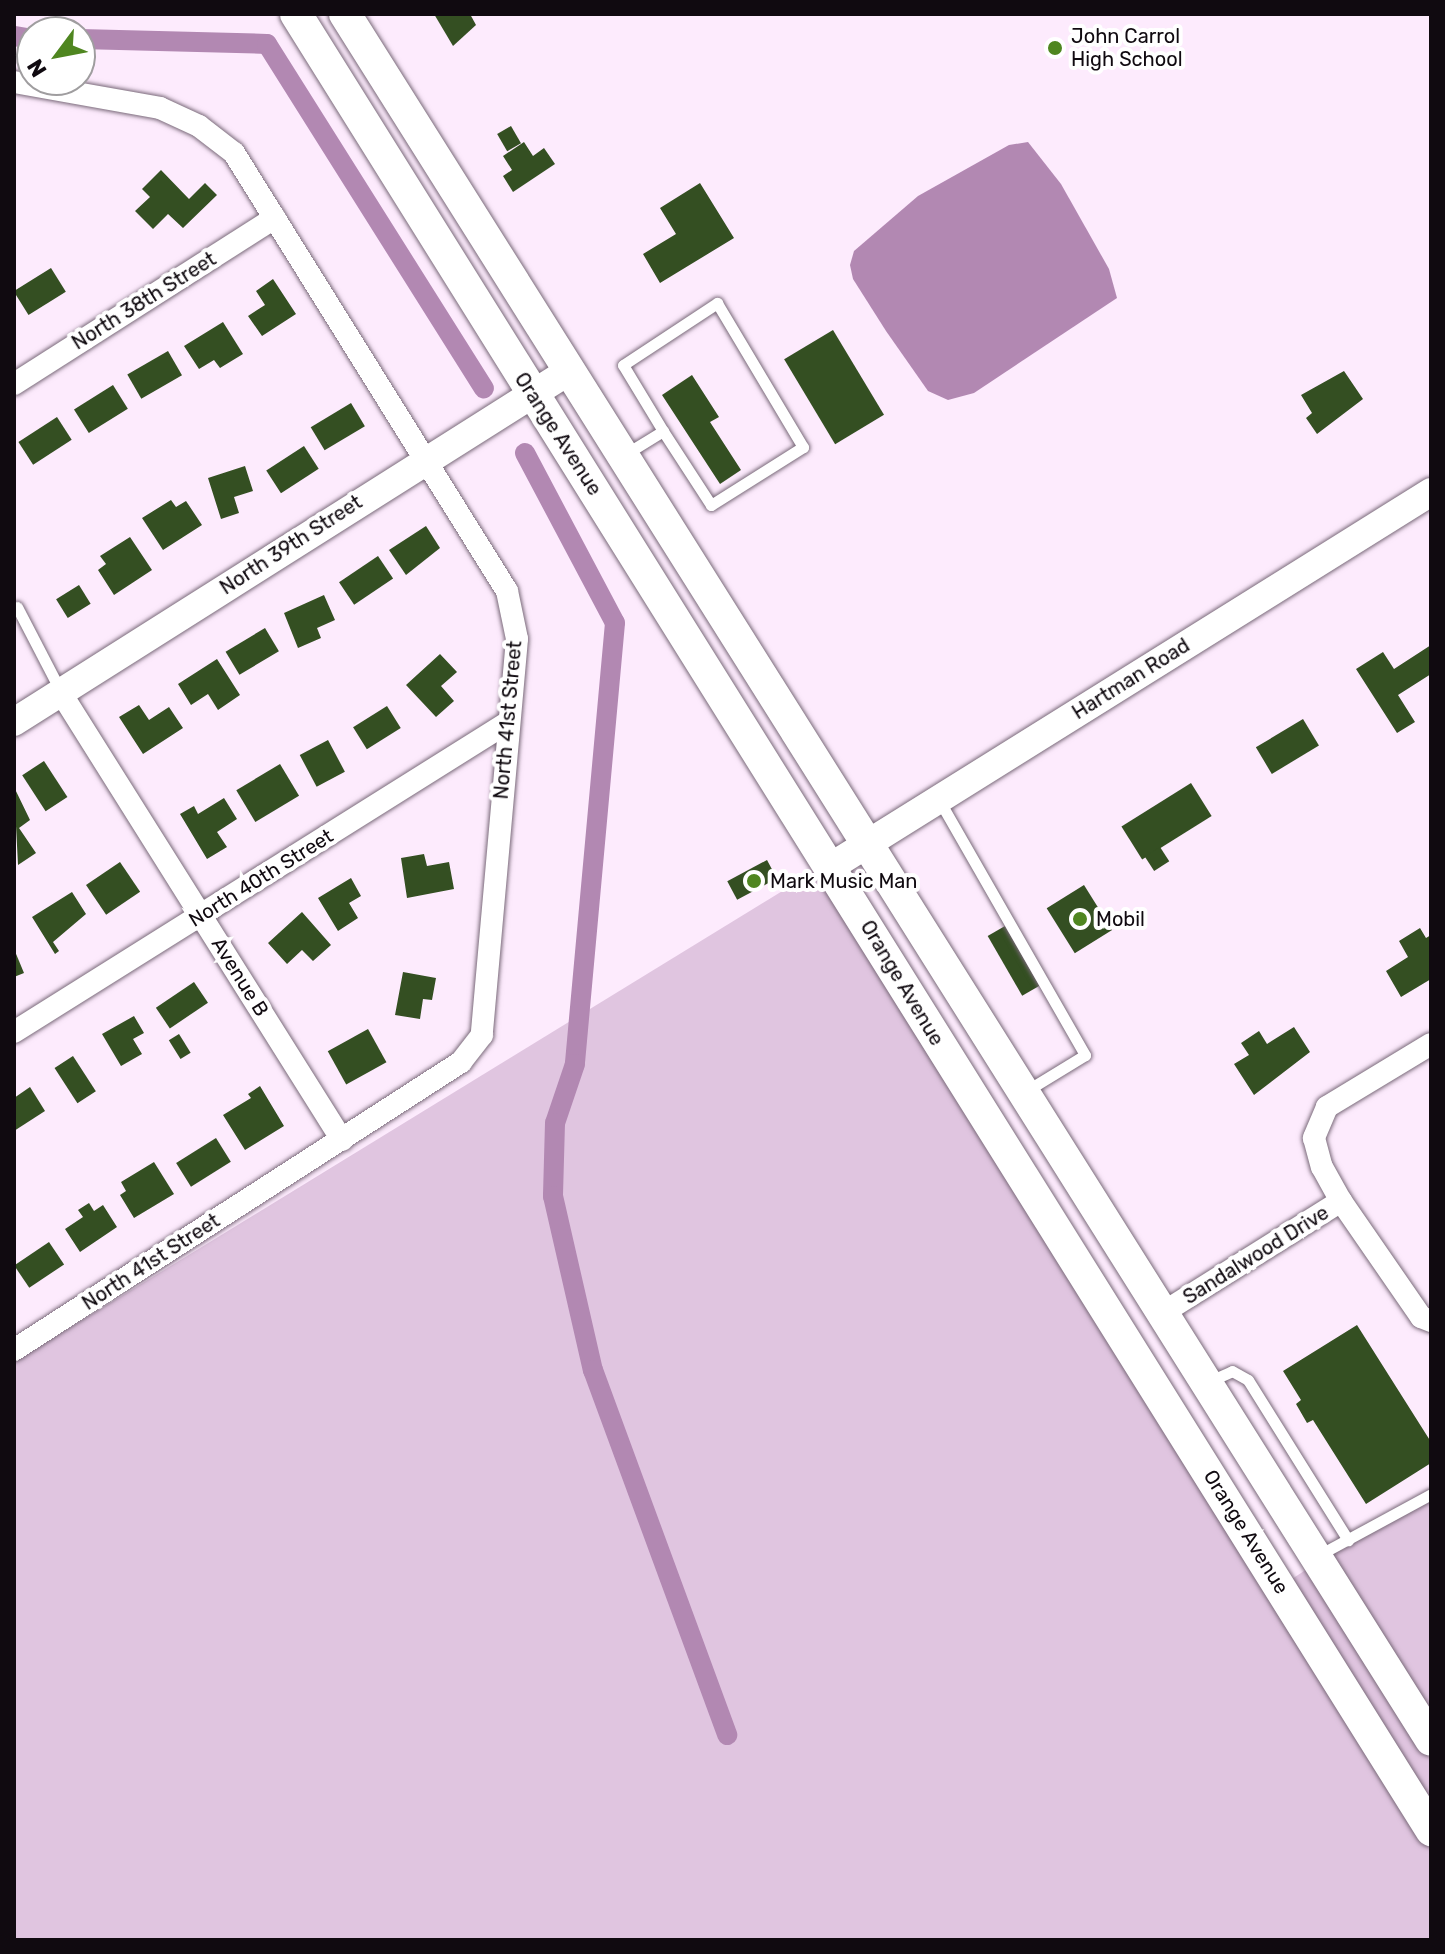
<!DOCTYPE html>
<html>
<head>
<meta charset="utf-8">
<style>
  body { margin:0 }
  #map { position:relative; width:1445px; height:1954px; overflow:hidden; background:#fdebfd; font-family:Rubik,sans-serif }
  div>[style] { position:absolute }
  .green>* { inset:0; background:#e0c5e0 }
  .water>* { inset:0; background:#b288b2 }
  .canal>* { height:20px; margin:-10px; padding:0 10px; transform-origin:10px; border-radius:10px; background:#b288b2 }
  .building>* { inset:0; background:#344f22; transform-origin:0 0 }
  .roads { filter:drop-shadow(0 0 2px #7a6a7a) drop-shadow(0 0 2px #7a6a7a) }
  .service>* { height:11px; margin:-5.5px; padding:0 5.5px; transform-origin:5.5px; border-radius:5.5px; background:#fff }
  .minor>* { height:22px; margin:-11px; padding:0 11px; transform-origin:11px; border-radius:11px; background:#fff }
  .tertiary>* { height:28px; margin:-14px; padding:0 14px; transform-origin:14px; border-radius:14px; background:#fff }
  .secondary>* { height:32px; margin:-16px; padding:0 16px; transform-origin:16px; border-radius:16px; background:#fff }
  .dots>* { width:22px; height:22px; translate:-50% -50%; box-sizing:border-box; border:4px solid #fff; border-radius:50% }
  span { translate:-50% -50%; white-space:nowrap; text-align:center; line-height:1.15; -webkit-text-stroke:8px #fff; paint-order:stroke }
  .poi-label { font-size:20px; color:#100a10 }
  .left { translate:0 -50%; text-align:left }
  .street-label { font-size:20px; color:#100a10 }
  .frame { position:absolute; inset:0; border:16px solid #100a10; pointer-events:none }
  .north { position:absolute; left:16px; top:16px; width:80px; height:80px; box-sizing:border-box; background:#fff; border:2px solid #9f9d9f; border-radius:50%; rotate:238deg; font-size:22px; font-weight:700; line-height:32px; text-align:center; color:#100a10 }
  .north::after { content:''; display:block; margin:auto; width:28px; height:36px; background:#4f8620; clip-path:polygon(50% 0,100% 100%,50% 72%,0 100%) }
</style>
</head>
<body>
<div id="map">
  <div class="green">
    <i style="clip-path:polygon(820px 868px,1431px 1851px,1431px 1940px,14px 1940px,14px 1362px)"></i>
    <i style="clip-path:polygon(1431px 1493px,1431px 1719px,1329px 1556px)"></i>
    <i style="clip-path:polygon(1310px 1567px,1431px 1761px,1431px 1810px,1292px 1579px)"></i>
  </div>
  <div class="water">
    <i style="clip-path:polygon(1028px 142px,1061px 184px,1109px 269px,1117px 298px,974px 393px,948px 400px,928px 391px,886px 331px,853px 279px,850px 265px,854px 251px,918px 196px,1009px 145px)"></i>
  </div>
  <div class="canal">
    <i style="left:14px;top:36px;width:18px;rotate:9deg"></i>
    <i style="left:80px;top:39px;width:187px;rotate:1.5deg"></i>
    <i style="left:267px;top:44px;width:407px;rotate:57.8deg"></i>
    <i style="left:525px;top:453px;width:192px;rotate:62.1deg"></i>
    <i style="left:615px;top:623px;width:443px;rotate:95.2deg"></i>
    <i style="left:575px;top:1064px;width:62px;rotate:108.7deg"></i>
    <i style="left:555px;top:1123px;width:73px;rotate:91.6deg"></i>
    <i style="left:553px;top:1196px;width:179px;rotate:77.1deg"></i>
    <i style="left:593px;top:1370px;width:389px;rotate:69.8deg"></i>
  </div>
  <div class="building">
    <i style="clip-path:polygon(434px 14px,470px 14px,476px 25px,453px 46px)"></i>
    <i style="left:511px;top:126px;width:20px;height:16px;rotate:60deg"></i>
    <i style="clip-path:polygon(524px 142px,533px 156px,544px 148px,555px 164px,513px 192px,503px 176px,512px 170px,503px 156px)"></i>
    <i style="clip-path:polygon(161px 170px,189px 199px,205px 183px,217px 195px,183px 228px,168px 214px,153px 229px,135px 211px,150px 197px,142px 189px)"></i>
    <i style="clip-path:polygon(700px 183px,734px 238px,660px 283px,643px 254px,676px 234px,660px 208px)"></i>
    <i style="left:51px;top:268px;width:28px;height:44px;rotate:58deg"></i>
    <i style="clip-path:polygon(273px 279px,296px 314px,262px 336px,248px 316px,265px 305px,256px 291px)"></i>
    <i style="clip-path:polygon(223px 322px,243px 354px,220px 368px,214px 360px,199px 369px,184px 346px)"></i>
    <i style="left:833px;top:330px;width:99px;height:57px;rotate:59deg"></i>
    <i style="left:168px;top:351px;width:28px;height:47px;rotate:60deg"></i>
    <i style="clip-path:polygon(1344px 371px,1363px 399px,1317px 434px,1306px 418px,1312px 413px,1301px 395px)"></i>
    <i style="clip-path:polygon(692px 375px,719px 417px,710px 422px,741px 470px,720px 484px,662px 395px)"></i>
    <i style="left:113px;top:385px;width:28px;height:46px;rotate:58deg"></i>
    <i style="left:351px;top:403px;width:27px;height:47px;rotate:59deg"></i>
    <i style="left:57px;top:417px;width:27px;height:46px;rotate:57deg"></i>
    <i style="left:304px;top:446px;width:27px;height:45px;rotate:57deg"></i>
    <i style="clip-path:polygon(245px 466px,253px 491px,234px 497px,239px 513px,221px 519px,208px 478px)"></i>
    <i style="clip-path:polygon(171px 500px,176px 507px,186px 501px,202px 525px,163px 550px,142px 518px)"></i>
    <i style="clip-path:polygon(426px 526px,440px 548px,406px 575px,389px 550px)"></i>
    <i style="clip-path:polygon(130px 537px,152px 570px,114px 595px,98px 570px,106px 564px,100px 556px)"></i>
    <i style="left:378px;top:556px;width:27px;height:47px;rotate:56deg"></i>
    <i style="left:79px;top:585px;width:22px;height:27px;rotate:58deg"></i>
    <i style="clip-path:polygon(324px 595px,335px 620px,317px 628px,321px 638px,298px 648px,284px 613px)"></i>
    <i style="left:265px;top:628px;width:27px;height:46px;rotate:59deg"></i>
    <i style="clip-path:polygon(1431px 645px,1431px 674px,1398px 695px,1415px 722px,1397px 733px,1356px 669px,1383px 652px,1394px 669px)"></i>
    <i style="clip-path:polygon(440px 654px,457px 672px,441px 686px,454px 701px,436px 717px,406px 685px)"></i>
    <i style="clip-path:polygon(217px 659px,240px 695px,218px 710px,208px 694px,191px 705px,178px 684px)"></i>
    <i style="clip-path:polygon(139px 705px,149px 720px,169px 707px,183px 728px,143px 754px,119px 717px)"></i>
    <i style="left:387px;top:706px;width:26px;height:40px;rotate:58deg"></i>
    <i style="left:1303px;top:719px;width:31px;height:55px;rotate:59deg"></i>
    <i style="left:328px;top:740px;width:36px;height:32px;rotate:62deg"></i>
    <i style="left:44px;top:761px;width:43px;height:26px;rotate:57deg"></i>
    <i style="left:280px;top:764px;width:37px;height:51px;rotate:59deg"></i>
    <i style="left:1191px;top:783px;width:39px;height:82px;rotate:58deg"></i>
    <i style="clip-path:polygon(14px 787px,30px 820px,19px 828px,36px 853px,18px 865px)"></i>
    <i style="clip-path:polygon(224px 798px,237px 819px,217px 832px,227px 847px,207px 859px,180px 814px,194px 806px,198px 814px)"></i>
    <i style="left:1160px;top:847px;width:17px;height:18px;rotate:57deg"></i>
    <i style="clip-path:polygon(424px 854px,427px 866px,449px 862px,454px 889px,407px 898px,401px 858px)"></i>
    <i style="left:767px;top:860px;width:21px;height:45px;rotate:62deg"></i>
    <i style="left:120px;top:862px;width:36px;height:41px;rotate:56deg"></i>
    <i style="clip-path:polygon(351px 878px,361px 896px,349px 903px,358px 918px,338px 931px,318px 898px)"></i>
    <i style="left:1084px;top:885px;width:53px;height:44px;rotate:58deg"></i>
    <i style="clip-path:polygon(72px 892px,86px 914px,53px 942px,59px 951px,55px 954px,32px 917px)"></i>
    <i style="clip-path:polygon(302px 912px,331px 945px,313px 961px,302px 950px,287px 964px,268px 943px)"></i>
    <i style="left:1005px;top:926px;width:69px;height:20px;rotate:60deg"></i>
    <i style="clip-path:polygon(1420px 928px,1426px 938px,1431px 935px,1431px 979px,1401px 997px,1386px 971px,1408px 957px,1399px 941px)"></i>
    <i style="clip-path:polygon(14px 949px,24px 973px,14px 977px)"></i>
    <i style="clip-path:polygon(403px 972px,436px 978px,432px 1000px,423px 999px,420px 1019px,395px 1015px)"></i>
    <i style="left:194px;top:982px;width:25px;height:46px;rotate:56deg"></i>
    <i style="clip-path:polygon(134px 1016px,144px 1033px,133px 1039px,142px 1054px,121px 1066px,102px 1034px)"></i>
    <i style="clip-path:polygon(1294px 1027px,1310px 1052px,1254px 1095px,1234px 1064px,1249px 1055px,1241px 1043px,1259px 1031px,1267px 1044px)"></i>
    <i style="left:368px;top:1029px;width:38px;height:46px;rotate:61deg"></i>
    <i style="left:179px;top:1034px;width:22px;height:12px;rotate:58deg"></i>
    <i style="left:73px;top:1056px;width:42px;height:22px;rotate:57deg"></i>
    <i style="clip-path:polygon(260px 1086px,284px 1126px,245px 1150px,223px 1115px,251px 1098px,248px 1094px)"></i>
    <i style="clip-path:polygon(30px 1087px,45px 1111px,14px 1131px,14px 1098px)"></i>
    <i style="left:216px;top:1138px;width:28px;height:47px;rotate:58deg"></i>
    <i style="clip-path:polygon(154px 1162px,174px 1194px,134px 1218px,120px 1195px,126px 1191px,121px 1182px)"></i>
    <i style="clip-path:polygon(89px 1203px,94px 1211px,103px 1205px,117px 1227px,80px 1252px,65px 1229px,83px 1217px,78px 1210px)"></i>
    <i style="left:49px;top:1242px;width:27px;height:42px;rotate:56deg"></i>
    <i style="clip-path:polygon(1357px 1325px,1431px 1442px,1431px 1463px,1366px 1504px,1313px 1420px,1307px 1423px,1296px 1404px,1301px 1400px,1283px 1371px)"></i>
  </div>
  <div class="roads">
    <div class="service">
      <i style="left:624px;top:455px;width:46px;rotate:-31.6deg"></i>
      <i style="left:663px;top:431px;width:77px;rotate:-121.2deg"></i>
      <i style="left:623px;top:365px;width:113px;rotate:-33.4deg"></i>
      <i style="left:717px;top:303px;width:168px;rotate:59.2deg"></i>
      <i style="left:803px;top:447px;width:109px;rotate:147.8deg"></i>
      <i style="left:711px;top:505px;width:88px;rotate:-123deg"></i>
      <i style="left:17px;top:607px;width:96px;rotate:62.6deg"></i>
      <i style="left:939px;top:800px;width:294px;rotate:60.2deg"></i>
      <i style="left:1085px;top:1055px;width:69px;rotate:148.6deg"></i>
      <i style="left:1210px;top:1381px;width:24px;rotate:-24deg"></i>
      <i style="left:1232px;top:1371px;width:18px;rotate:29deg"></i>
      <i style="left:1248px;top:1380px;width:189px;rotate:58deg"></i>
      <i style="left:1317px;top:1556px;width:130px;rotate:-28.5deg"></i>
    </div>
    <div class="minor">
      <i style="left:14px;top:82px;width:148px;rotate:10.1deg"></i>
      <i style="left:160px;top:108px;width:43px;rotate:24.8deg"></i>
      <i style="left:199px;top:126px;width:44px;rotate:37.6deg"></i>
      <i style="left:234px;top:153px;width:516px;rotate:58.07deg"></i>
      <i style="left:507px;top:591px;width:49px;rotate:78.2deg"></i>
      <i style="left:517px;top:639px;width:398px;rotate:95.1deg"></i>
      <i style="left:482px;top:1035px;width:34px;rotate:128deg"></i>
      <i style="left:461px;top:1062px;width:532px;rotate:147.21deg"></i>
      <i style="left:14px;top:384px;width:309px;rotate:-32.5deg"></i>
      <i style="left:61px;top:693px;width:528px;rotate:57.85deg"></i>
      <i style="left:14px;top:1032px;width:582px;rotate:-32.08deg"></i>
      <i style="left:1431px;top:1044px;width:122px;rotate:148.8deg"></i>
      <i style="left:1327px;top:1107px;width:34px;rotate:113deg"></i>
      <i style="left:1314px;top:1138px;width:30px;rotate:75deg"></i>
      <i style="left:1322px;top:1167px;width:39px;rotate:61deg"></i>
      <i style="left:1341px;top:1201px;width:141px;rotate:55.4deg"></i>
      <i style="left:1421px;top:1317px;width:11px;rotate:22deg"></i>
      <i style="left:1164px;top:1312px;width:209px;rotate:-32.1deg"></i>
    </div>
    <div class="tertiary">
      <i style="left:14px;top:722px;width:657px;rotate:-32.31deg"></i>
      <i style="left:832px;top:866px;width:706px;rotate:-31.98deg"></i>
    </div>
    <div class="secondary">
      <i style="left:296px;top:14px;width:2142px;rotate:57.99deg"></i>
      <i style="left:345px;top:14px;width:2039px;rotate:57.82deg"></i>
    </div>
  </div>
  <div class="dots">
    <i style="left:1055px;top:48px;background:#4f8620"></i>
    <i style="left:754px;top:881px;background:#4f8620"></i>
    <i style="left:1080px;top:919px;background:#4f8620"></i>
  </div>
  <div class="poi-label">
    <span class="left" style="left:1071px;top:48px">John Carrol<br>High School</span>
    <span class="left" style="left:770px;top:881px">Mark Music Man</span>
    <span class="left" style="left:1096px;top:919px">Mobil</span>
  </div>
  <div class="street-label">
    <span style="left:144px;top:301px;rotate:-32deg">North 38th Street</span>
    <span style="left:558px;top:434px;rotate:57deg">Orange Avenue</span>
    <span style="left:291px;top:545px;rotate:-33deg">North 39th Street</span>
    <span style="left:1131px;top:679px;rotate:-32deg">Hartman Road</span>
    <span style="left:508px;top:720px;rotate:-85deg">North 41st Street</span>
    <span style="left:261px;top:878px;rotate:-32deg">North 40th Street</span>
    <span style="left:240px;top:977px;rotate:58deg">Avenue B</span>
    <span style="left:902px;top:983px;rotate:59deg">Orange Avenue</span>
    <span style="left:1256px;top:1255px;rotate:-32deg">Sandalwood Drive</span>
    <span style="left:151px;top:1262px;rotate:-33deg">North 41st Street</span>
    <span style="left:1246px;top:1532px;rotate:58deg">Orange Avenue</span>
  </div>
  <div class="frame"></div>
  <div class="north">N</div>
</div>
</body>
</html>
